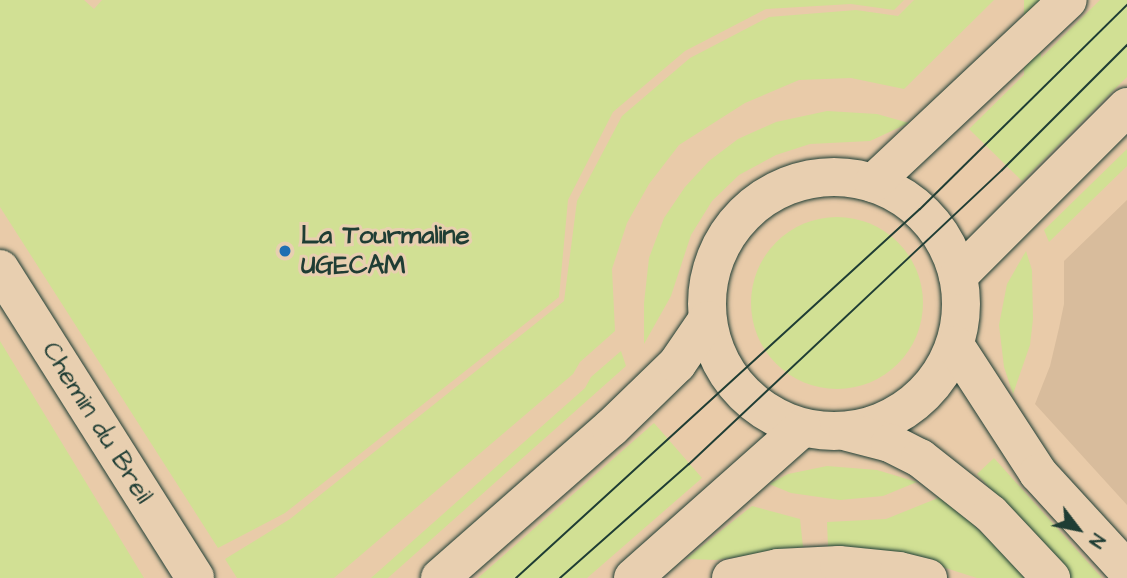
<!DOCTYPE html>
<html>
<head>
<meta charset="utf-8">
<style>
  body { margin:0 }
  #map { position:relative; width:1127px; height:578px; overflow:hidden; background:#e9cba9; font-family:"Architects Daughter",sans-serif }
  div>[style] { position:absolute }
  .built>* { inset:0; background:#d8bc9c }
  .green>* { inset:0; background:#d1e094; transform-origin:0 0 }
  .round { border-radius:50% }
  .roads { filter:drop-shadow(0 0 2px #1f3d34) drop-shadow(0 0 2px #1f3d34) }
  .minor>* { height:38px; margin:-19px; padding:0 19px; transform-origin:19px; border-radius:19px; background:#e8cfb0 }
  .minor>.ring { margin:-19px; padding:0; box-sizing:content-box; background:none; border:38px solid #e8cfb0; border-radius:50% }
  .tram>* { height:2px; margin:-1px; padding:0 1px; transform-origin:1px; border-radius:1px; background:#1f3d34 }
  .dots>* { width:19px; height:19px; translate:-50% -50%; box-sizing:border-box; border:4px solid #e8cfb0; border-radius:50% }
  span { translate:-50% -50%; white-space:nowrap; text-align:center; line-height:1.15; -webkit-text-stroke:6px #e8cfb0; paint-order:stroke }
  .poi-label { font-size:26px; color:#1f3d34; font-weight:700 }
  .left { translate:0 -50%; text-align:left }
  .street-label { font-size:26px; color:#1f3d34 }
  .north { position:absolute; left:1043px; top:494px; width:70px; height:70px; -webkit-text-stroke:5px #e8cfb0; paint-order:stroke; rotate:122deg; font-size:19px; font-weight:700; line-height:28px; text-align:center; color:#1f3d34 }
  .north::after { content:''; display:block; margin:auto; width:24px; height:32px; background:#1f3d34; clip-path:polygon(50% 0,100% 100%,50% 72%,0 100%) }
</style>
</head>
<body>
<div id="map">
  <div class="built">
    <i style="clip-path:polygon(1127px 200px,1127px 505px,1035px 404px,1050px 366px,1059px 328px,1064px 304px,1064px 261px)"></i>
  </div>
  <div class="green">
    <i style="clip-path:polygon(0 0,84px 0,94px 9px,102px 0,904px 0,894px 10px,851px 4px,766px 9px,685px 51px,613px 112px,568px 200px,559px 297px,285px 513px,218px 548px,0 207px)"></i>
    <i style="clip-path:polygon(914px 0,994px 0,904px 89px,851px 78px,799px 80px,745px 103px,679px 145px,649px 184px,627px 223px,612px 269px,615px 331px,580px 362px,573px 374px,334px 578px,237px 578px,225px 559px,290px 519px,564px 301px,577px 201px,622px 116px,690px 58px,769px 17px,856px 10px,898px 16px)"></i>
    <i style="left:1024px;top:0;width:17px;height:132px"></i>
    <i style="clip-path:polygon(1100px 0,1127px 0,1127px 77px,1022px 181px,969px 129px)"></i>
    <i style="clip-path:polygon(827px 111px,877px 114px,909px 123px,870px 141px,810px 144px,776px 155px,739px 175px,712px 201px,691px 235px,671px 296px,644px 344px,644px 303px,649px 258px,664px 218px,685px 187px,709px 161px,738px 139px,776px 122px)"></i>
    <i style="clip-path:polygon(1127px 149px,1127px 166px,1049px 242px,1044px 230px)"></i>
    <i class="round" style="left:751px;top:217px;width:172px;height:172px"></i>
    <i style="clip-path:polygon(1026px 251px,1032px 270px,1033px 319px,1030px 345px,1013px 394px,1004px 367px,999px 325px,1007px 284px)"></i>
    <i style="clip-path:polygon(0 341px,144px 578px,0 578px)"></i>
    <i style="clip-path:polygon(621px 351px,626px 366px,388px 578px,371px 578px,585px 388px,591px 377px)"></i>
    <i style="clip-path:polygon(654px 423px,702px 478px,587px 578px,478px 578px)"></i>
    <i style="clip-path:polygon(994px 458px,1102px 578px,1071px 578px,977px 474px)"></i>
    <i style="clip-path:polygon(827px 466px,877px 470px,917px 482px,883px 496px,840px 500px,791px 493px,769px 484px,788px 474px)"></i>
    <i style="clip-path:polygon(943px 496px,1030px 578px,977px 578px,911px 557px,828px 547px,827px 522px,886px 519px)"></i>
    <i style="clip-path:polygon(752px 506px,800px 519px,803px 547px,716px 560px,686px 559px)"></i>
  </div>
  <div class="roads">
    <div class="minor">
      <i class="ring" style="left:707px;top:177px;width:216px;height:216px"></i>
      <i style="left:873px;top:183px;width:267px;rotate:-43.2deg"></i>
      <i style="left:0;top:269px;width:365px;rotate:57.7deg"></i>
      <i style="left:958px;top:276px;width:239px;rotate:-45deg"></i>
      <i style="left:955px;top:345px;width:153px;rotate:57deg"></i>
      <i style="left:1038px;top:473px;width:132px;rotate:47.5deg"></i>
      <i style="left:848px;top:432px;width:43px;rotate:14.7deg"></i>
      <i style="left:890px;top:443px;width:34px;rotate:27deg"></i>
      <i style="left:920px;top:458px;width:90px;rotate:38.3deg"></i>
      <i style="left:991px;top:514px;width:88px;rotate:46.8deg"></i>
      <i style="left:440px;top:578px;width:227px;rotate:-41.3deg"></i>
      <i style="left:611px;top:428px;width:92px;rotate:-44.1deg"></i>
      <i style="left:677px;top:364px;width:53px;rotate:-55.7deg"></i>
      <i style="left:633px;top:578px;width:226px;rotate:-41.6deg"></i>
      <i style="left:731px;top:578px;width:48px;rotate:-12deg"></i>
      <i style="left:778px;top:568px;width:61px;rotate:-2.8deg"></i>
      <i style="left:839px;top:565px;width:60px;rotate:5.7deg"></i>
      <i style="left:899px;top:571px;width:30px;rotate:14deg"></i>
    </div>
  </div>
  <div class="tram">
    <i style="left:516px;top:578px;width:547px;rotate:-42.41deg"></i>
    <i style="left:920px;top:209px;width:291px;rotate:-44.6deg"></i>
    <i style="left:560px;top:578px;width:172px;rotate:-41.5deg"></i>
    <i style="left:689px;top:464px;width:429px;rotate:-43.2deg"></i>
    <i style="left:1002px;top:170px;width:177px;rotate:-45deg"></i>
  </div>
  <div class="dots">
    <i style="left:285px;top:251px;background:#1f6fb2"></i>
  </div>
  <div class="poi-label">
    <span class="left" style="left:301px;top:251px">La Tourmaline<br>UGECAM</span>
  </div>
  <div class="street-label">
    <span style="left:97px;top:423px;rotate:58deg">Chemin du Breil</span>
  </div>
  <div class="north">N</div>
</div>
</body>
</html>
